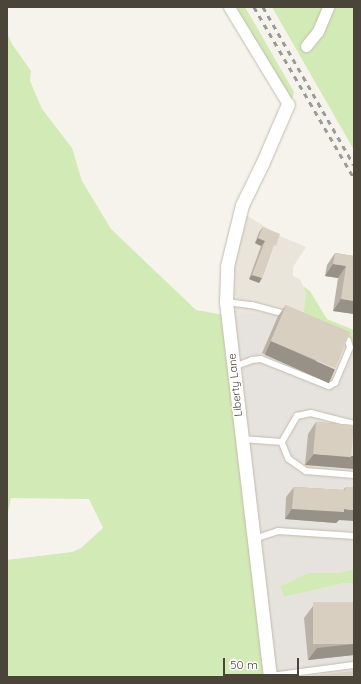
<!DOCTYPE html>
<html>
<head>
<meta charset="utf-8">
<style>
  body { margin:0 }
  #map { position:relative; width:361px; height:684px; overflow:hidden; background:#f6f3ec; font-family:Quicksand,sans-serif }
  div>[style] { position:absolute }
  .residential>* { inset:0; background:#eae5da }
  .industrial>* { inset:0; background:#e6e2dd }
  .green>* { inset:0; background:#d2eab5 }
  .roads { filter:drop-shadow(0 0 1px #c2bbae) drop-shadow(0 0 1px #c2bbae) }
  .service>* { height:5.5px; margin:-2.75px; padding:0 2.75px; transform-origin:2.75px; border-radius:2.75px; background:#fff }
  .minor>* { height:11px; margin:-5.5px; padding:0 5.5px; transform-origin:5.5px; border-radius:5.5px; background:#fff }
  .tertiary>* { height:13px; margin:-6.5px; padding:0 6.5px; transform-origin:6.5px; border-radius:6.5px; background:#fff }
  .rail>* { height:3px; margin-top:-1.5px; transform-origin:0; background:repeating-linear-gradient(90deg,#9a9a9a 0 5px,transparent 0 10px) }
  .wall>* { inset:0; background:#bab2a6 }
  .shaded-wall>* { inset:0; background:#979187; transform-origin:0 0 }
  .building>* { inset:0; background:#d8cfc1; transform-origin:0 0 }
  span { translate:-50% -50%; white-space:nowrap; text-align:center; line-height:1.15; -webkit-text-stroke:3px #fff; paint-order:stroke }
  .street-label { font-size:11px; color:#4b4439 }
  .frame { position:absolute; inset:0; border:8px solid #4b4439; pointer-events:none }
  .scale { position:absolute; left:223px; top:658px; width:76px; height:18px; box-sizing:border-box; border:2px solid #4b4439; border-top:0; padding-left:5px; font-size:12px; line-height:14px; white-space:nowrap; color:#4b4439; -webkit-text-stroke:3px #fff; paint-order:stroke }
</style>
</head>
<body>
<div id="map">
  <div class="residential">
    <i style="clip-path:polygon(241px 212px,280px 236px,306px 247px,293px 267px,293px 276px,300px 279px,306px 293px,303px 316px,274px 312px,261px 316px,251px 312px,230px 317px,227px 275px)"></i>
  </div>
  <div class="industrial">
    <i style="clip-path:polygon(251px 312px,261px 315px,274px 312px,312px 322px,354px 343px,354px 569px,337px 573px,308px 573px,280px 586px,284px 597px,345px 583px,354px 584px,354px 677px,271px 677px,230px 317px)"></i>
  </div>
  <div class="green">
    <i style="clip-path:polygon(230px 7px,245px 7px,294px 92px,292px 99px,286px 97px)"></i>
    <i style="clip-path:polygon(272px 7px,354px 7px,354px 150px)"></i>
    <i style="clip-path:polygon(7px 33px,12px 44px,31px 71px,30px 81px,42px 109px,72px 148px,82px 181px,111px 229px,196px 310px,224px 315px,271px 677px,7px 677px,7px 560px,72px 552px,81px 548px,103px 528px,89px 499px,11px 498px,7px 517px)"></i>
    <i style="clip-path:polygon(303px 286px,310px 291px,327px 319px,354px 330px,354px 343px,303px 316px,306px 293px)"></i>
    <i style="clip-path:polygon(354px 569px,354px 584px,345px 583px,284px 597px,280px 586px,308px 573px,337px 573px)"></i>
  </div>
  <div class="roads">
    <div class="service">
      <i style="left:226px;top:302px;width:26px;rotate:7deg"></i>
      <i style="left:252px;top:305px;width:35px;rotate:15deg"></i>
      <i style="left:234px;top:367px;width:19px;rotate:-21deg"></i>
      <i style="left:252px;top:360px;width:9px;rotate:-6deg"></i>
      <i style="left:261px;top:359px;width:73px;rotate:21.7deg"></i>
      <i style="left:329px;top:386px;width:7px;rotate:-27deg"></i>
      <i style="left:335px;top:383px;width:38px;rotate:-67deg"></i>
      <i style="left:350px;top:348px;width:7px;rotate:-106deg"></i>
      <i style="left:348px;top:341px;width:9px;rotate:-153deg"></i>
      <i style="left:242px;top:439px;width:40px;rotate:4.3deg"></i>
      <i style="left:282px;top:442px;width:30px;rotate:-60deg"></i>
      <i style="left:297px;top:416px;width:14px;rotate:-12deg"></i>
      <i style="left:311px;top:413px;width:44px;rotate:14.3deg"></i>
      <i style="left:282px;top:442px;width:18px;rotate:68deg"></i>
      <i style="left:289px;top:459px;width:21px;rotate:35deg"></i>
      <i style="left:306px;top:471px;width:48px;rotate:4.8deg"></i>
      <i style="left:254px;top:539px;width:25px;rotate:-18deg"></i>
      <i style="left:278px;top:531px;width:76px;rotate:3.8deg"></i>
      <i style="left:270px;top:676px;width:85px;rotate:-7.5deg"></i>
    </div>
    <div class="minor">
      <i style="left:229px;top:7px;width:114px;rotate:58.7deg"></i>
      <i style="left:306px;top:46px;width:19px;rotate:-51deg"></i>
      <i style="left:318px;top:31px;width:26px;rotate:-67deg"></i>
    </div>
    <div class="tertiary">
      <i style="left:270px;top:677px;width:378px;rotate:-96.7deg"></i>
      <i style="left:226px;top:302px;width:36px;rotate:-88deg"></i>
      <i style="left:227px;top:266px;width:63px;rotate:-76.2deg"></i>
      <i style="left:242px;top:205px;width:46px;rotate:-64deg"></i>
      <i style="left:262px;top:164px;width:65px;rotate:-66.6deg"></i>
    </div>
  </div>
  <div class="rail">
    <i style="left:254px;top:7px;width:198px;rotate:59.7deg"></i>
    <i style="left:263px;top:7px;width:182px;rotate:60.1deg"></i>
  </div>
  <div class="wall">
    <i style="clip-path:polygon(263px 227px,272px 250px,262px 278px,259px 283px,249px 279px,261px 246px,255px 243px,259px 232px)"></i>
    <i style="clip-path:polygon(335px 253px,354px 256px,354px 314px,333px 311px,338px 278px,325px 276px,327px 265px)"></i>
    <i style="clip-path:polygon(286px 305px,327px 381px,262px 353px,278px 316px)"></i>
    <i style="clip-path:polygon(316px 422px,354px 425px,305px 465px,308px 434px)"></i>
    <i style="clip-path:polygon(294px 487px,343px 490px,346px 487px,354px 487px,339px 520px,336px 523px,285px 519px,286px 497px)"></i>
    <i style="clip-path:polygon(354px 602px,354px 655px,308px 660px,304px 618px,313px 606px)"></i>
  </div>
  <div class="shaded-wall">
    <i style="clip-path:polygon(258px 238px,265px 241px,261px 246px,255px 243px)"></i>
    <i style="clip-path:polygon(333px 264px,346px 266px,338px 278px,325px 276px)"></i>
    <i style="clip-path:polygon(252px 275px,262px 278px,259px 283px,249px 279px)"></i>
    <i style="clip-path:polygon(341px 299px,354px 301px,354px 314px,333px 311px)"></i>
    <i style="left:271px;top:341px;width:70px;height:15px;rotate:24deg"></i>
    <i style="clip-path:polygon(314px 454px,354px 456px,354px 469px,305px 465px)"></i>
    <i style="clip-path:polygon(292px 509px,344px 509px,354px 510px,354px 521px,339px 520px,336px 523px,285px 519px)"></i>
    <i style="clip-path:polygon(354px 644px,354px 655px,308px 660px,317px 648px)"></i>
  </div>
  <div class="building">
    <i style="clip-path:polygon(263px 227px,280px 234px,276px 246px,274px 245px,262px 278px,252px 275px,265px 241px,258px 238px)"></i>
    <i style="clip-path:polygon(335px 253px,354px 256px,354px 301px,341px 299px,346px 266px,333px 264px)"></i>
    <i style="left:286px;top:305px;width:70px;height:39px;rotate:23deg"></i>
    <i style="left:316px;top:422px;width:38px;height:32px;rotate:5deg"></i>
    <i style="clip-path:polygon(294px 487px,345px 490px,346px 487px,354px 487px,354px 510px,344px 509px,344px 512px,292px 509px)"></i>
    <i style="left:354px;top:602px;width:42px;height:41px;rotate:90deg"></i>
    <i style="clip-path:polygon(354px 671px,354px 677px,310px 677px,309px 676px)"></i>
  </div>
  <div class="street-label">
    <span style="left:235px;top:385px;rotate:-96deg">Liberty Lane</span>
  </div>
  <div class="frame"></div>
  <div class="scale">50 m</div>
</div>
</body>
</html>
